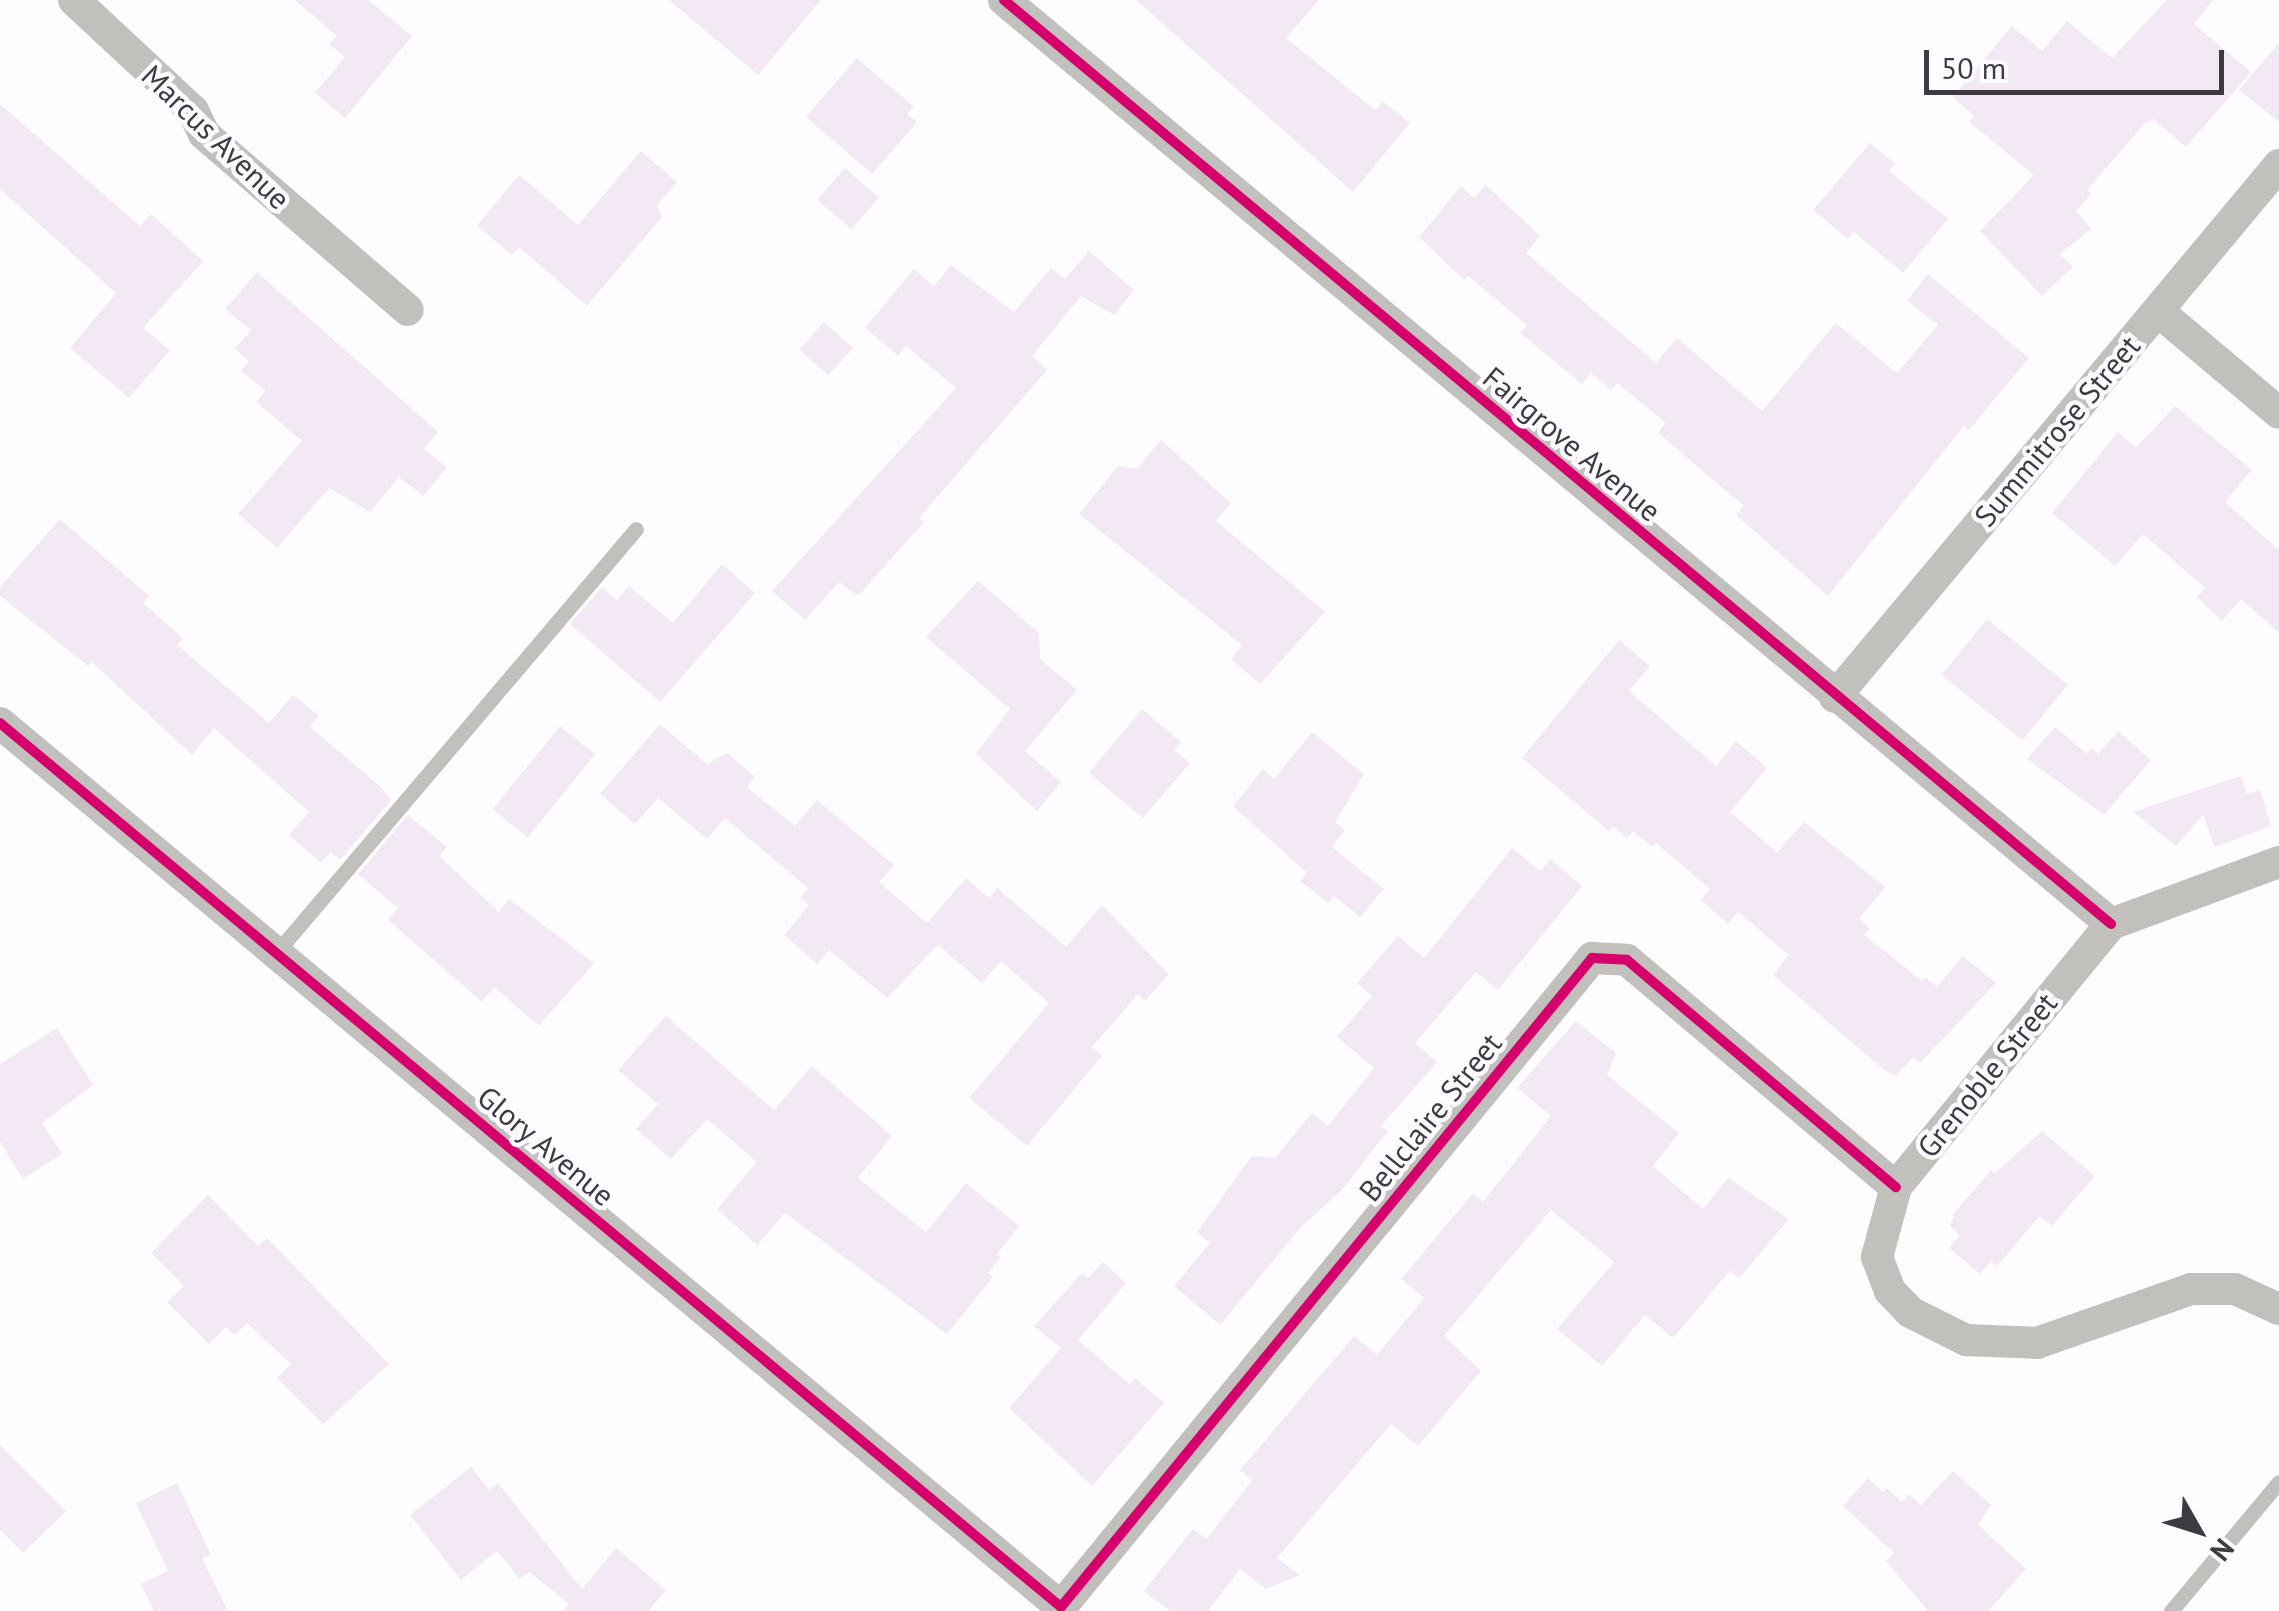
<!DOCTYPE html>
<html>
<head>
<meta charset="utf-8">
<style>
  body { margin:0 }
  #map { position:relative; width:2279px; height:1611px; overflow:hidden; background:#fdfcfe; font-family:"PT Sans",sans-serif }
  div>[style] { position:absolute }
  .building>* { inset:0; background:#f3e9f4; transform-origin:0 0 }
  .service>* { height:15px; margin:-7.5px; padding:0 7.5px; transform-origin:7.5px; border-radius:7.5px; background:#c1c0bd }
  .minor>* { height:32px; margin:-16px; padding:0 16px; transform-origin:16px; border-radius:16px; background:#c1c0bd }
  .cycleway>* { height:10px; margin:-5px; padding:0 5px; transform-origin:5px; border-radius:5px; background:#d6006c }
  span { translate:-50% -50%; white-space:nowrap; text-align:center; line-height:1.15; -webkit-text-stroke:9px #fdfbff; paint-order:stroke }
  .street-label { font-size:30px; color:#3e3a41 }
  .north { position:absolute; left:2149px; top:1481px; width:100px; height:100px; -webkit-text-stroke:8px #fdfbff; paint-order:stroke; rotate:129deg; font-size:28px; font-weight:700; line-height:40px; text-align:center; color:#3e3a41 }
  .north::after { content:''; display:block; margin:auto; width:35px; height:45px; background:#3e3a41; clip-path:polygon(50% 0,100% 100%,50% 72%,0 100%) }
  .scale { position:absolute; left:1924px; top:50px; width:300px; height:45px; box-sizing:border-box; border:5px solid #3e3a41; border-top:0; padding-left:12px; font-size:30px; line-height:35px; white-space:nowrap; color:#3e3a41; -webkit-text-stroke:8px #fdfbff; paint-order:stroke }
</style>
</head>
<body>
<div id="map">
  <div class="building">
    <i style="clip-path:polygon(295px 0,368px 0,412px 36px,345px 118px,315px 93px,345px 57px,329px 44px,337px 36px)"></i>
    <i style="clip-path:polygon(669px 0,821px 0,758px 75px)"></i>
    <i style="clip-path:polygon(1136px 0,1319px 0,1286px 38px,1375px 110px,1383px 101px,1410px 123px,1353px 192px)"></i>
    <i style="clip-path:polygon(2167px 0,2213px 0,2194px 24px,2251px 72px,2186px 147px,2153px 119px,2144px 124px,2087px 190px,2091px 194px,2076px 211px,2091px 229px,2060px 254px,2073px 267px,2042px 296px,1980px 231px,2034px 175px,1969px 122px,1974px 116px,1953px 97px,2012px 26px,2042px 51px,2067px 21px,2112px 58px)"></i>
    <i style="clip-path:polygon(2279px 43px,2279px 122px,2239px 90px)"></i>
    <i style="clip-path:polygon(857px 58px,914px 107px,907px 114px,917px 122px,872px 174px,806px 117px)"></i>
    <i style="clip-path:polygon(0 104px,140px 226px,151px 214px,203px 261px,143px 328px,170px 350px,129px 398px,70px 348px,116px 293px,0 189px)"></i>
    <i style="clip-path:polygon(1870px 143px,1895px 163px,1889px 171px,1948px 219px,1903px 273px,1854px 232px,1848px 239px,1813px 210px)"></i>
    <i style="clip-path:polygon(641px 151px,677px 182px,657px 205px,662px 217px,587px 306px,519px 247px,512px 255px,477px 226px,519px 175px,578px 225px)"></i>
    <i style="left:845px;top:168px;width:45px;height:42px;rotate:41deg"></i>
    <i style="clip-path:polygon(1486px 185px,1540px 236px,1526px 253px,1656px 363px,1677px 338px,1762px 411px,1836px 323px,1897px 373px,1938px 325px,1907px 301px,1928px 274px,2029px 358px,1969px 430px,1964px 426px,1828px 596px,1736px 515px,1744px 506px,1658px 433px,1666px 423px,1617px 383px,1611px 390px,1591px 373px,1582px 384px,1520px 333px,1527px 325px,1468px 276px,1464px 280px,1419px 237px,1461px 186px,1474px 198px)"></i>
    <i style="clip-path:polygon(1089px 251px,1134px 290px,1114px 315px,1081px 296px,1032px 356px,1047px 370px,919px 518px,924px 522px,858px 596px,839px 582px,805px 620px,772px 591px,956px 388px,906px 346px,898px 356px,865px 328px,914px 269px,934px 286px,951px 265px,1014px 312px,1051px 268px,1065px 279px)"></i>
    <i style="clip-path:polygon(257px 272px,438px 432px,424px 449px,447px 467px,423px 496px,399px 477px,370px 512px,329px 488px,277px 548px,238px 514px,302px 441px,256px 402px,266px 391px,241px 371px,249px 361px,235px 349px,251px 330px,225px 309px)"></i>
    <i style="left:824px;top:322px;width:39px;height:37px;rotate:42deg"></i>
    <i style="clip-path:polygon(2175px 406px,2252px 470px,2225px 502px,2279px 550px,2279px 633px,2241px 599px,2222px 621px,2197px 597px,2205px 588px,2143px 534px,2115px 566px,2052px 513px,2118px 432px,2136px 448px)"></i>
    <i style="clip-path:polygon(1161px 440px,1231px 503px,1216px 521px,1325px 612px,1260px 684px,1231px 659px,1242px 645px,1079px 514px,1118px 466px,1137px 469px)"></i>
    <i style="clip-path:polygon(60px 519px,149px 596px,143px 603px,183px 638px,177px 645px,269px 723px,293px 695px,319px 716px,310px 727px,381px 787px,391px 800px,340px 860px,331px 852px,321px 863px,289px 835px,309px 812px,214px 728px,192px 755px,92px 662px,88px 666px,0 596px,0 587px)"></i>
    <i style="clip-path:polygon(722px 564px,755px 593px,660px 702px,570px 624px,602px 587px,617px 600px,629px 586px,673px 623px)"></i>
    <i style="clip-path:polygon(978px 581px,1039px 633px,1040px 659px,1077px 690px,1025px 751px,1061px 782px,1037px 811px,976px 754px,1010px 709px,926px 637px)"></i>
    <i style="left:1987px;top:619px;width:104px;height:72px;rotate:39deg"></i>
    <i style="clip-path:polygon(1619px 640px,1650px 666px,1629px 691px,1716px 766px,1736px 741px,1767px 768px,1730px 812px,1777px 852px,1804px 822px,1885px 887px,1859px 919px,1870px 929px,1864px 935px,1922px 981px,1925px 977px,1937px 987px,1963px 956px,1996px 983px,1920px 1063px,1913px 1057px,1896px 1076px,1884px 1070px,1773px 975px,1789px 955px,1738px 912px,1728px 924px,1701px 900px,1710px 889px,1656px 843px,1652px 847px,1633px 831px,1627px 838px,1613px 826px,1609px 831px,1522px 758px)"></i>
    <i style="clip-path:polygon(1142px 709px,1181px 742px,1174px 750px,1190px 763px,1143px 818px,1089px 773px)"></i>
    <i style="clip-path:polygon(660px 724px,707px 764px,727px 753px,755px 777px,747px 787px,795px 826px,817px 800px,894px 865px,879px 882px,927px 923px,966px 878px,989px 898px,997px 888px,1066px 947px,1102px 905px,1169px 974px,1145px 1001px,1138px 994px,1092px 1047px,1102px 1056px,1027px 1146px,969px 1098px,1049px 1003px,1001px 961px,982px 983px,938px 945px,887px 998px,829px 950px,817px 964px,784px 935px,809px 905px,800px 898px,808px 888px,725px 818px,707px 839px,658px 798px,635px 824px,600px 794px)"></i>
    <i style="left:560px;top:726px;width:45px;height:107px;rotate:39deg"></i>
    <i style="clip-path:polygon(2055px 727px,2087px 754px,2092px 748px,2098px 754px,2118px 731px,2151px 760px,2104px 815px,2027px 759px)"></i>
    <i style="clip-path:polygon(1312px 732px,1364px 774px,1335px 822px,1345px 830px,1332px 847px,1384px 889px,1360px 917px,1334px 896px,1328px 903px,1300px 881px,1307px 873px,1233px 806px,1263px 769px,1274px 779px)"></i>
    <i style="clip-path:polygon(2241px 776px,2247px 794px,2260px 790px,2271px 826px,2215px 847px,2203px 815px,2176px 846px,2133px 812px)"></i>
    <i style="clip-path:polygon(408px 815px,447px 847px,439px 856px,499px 912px,509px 899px,594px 963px,539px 1026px,494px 987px,482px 1002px,388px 920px,398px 908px,358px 874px)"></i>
    <i style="clip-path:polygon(1512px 848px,1540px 871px,1550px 859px,1582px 886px,1498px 990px,1476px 972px,1415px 1043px,1437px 1062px,1381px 1126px,1388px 1131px,1341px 1191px,1302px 1226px,1220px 1325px,1174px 1286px,1210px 1243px,1197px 1232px,1252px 1156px,1275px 1158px,1312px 1113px,1328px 1126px,1374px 1068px,1337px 1037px,1372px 996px,1357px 983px,1398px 936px,1424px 958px)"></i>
    <i style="clip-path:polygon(666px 1016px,774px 1110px,812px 1066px,892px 1136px,858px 1178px,926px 1232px,966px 1183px,1019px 1226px,997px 1254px,1001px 1257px,988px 1273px,993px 1277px,947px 1334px,785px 1213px,757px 1245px,717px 1209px,757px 1162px,707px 1119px,671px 1159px,636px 1129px,658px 1104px,618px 1070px)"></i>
    <i style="clip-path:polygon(1576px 1021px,1616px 1053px,1607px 1075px,1679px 1133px,1653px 1166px,1703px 1209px,1728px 1178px,1789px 1219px,1739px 1278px,1730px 1271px,1673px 1338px,1645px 1315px,1602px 1366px,1557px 1329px,1614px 1262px,1551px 1210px,1444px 1336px,1481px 1371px,1418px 1446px,1391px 1424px,1277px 1558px,1300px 1575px,1266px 1589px,1240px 1569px,1208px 1611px,1170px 1611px,1144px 1591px,1193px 1529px,1207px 1539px,1252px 1480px,1240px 1470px,1354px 1336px,1377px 1355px,1424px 1298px,1401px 1279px,1473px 1193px,1483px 1202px,1551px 1116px,1517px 1088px)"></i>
    <i style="clip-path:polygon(57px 1028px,93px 1085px,42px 1123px,62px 1154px,23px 1179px,0 1142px,0 1064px)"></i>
    <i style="clip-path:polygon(2042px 1131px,2095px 1176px,2052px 1226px,2040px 1216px,1997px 1266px,1991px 1261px,1980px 1274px,1949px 1248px,1960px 1235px,1950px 1226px,1955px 1212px,1991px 1170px,1995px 1173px)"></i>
    <i style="clip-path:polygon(208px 1195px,258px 1246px,267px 1238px,389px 1364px,323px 1424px,277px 1378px,291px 1364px,247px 1323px,234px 1335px,226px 1327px,209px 1344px,167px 1302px,184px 1286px,151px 1253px)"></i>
    <i style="clip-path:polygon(1103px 1262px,1126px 1283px,1078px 1340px,1129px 1384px,1135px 1378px,1164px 1403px,1092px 1486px,1009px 1408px,1061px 1348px,1034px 1326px,1082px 1273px,1088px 1278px)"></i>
    <i style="clip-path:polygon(0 1445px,66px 1511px,23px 1553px,0 1530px)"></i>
    <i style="clip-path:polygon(471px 1467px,489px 1490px,498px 1483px,582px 1589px,616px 1548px,666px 1590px,648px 1611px,563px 1611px,569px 1604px,529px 1572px,520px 1579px,497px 1551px,461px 1580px,410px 1515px)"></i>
    <i style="clip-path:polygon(1953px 1471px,1991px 1505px,1978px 1525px,2026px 1569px,1988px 1611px,1928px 1611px,1886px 1561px,1894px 1553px,1843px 1506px,1868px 1478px,1883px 1492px,1886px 1488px,1902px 1502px,1909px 1494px,1921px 1505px)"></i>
    <i style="clip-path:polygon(177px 1483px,211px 1555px,202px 1558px,228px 1611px,154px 1611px,141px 1584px,168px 1571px,136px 1503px)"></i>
  </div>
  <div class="service">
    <i style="left:276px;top:953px;width:556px;rotate:-49.67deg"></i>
    <i style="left:2171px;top:1611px;width:168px;rotate:-50.1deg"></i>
  </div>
  <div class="minor">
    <i style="left:74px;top:0;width:163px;rotate:43deg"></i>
    <i style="left:193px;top:111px;width:25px;rotate:64deg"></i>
    <i style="left:204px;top:134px;width:269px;rotate:40.8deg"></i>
    <i style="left:1004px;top:0;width:1442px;rotate:39.85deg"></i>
    <i style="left:2158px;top:311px;width:158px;rotate:40.1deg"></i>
    <i style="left:1835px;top:697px;width:693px;rotate:-50.15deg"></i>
    <i style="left:0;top:723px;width:1381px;rotate:39.8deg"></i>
    <i style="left:1061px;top:1607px;width:839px;rotate:-50.71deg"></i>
    <i style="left:1592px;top:958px;width:35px;rotate:3deg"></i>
    <i style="left:1627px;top:960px;width:352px;rotate:40.2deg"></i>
    <i style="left:2279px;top:862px;width:179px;rotate:159.7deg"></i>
    <i style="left:2111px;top:924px;width:340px;rotate:129.3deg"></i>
    <i style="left:1896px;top:1187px;width:73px;rotate:105.2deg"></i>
    <i style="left:1877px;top:1257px;width:36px;rotate:69deg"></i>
    <i style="left:1890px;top:1291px;width:29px;rotate:46deg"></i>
    <i style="left:1910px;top:1312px;width:63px;rotate:26.6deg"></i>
    <i style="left:1966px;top:1340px;width:71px;rotate:2.4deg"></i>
    <i style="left:2037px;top:1343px;width:163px;rotate:-19.3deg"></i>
    <i style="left:2191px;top:1289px;width:44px"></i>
    <i style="left:2235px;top:1289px;width:48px;rotate:24.4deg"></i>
  </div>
  <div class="cycleway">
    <i style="left:1004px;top:0;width:1442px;rotate:39.85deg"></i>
    <i style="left:0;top:723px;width:1381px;rotate:39.8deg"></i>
    <i style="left:1061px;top:1607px;width:839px;rotate:-50.71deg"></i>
    <i style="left:1592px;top:958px;width:35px;rotate:3deg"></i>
    <i style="left:1627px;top:960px;width:352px;rotate:40.2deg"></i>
  </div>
  <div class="street-label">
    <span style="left:216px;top:137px;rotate:44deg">Marcus Avenue</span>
    <span style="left:2057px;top:431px;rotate:-50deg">Summitrose Street</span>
    <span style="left:1572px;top:444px;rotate:40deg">Fairgrove Avenue</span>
    <span style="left:1987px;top:1075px;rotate:-51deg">Grenoble Street</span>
    <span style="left:1430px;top:1117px;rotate:-51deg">Bellclaire Street</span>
    <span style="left:546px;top:1146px;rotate:40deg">Glory Avenue</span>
  </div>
  <div class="north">N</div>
  <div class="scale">50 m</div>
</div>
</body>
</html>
